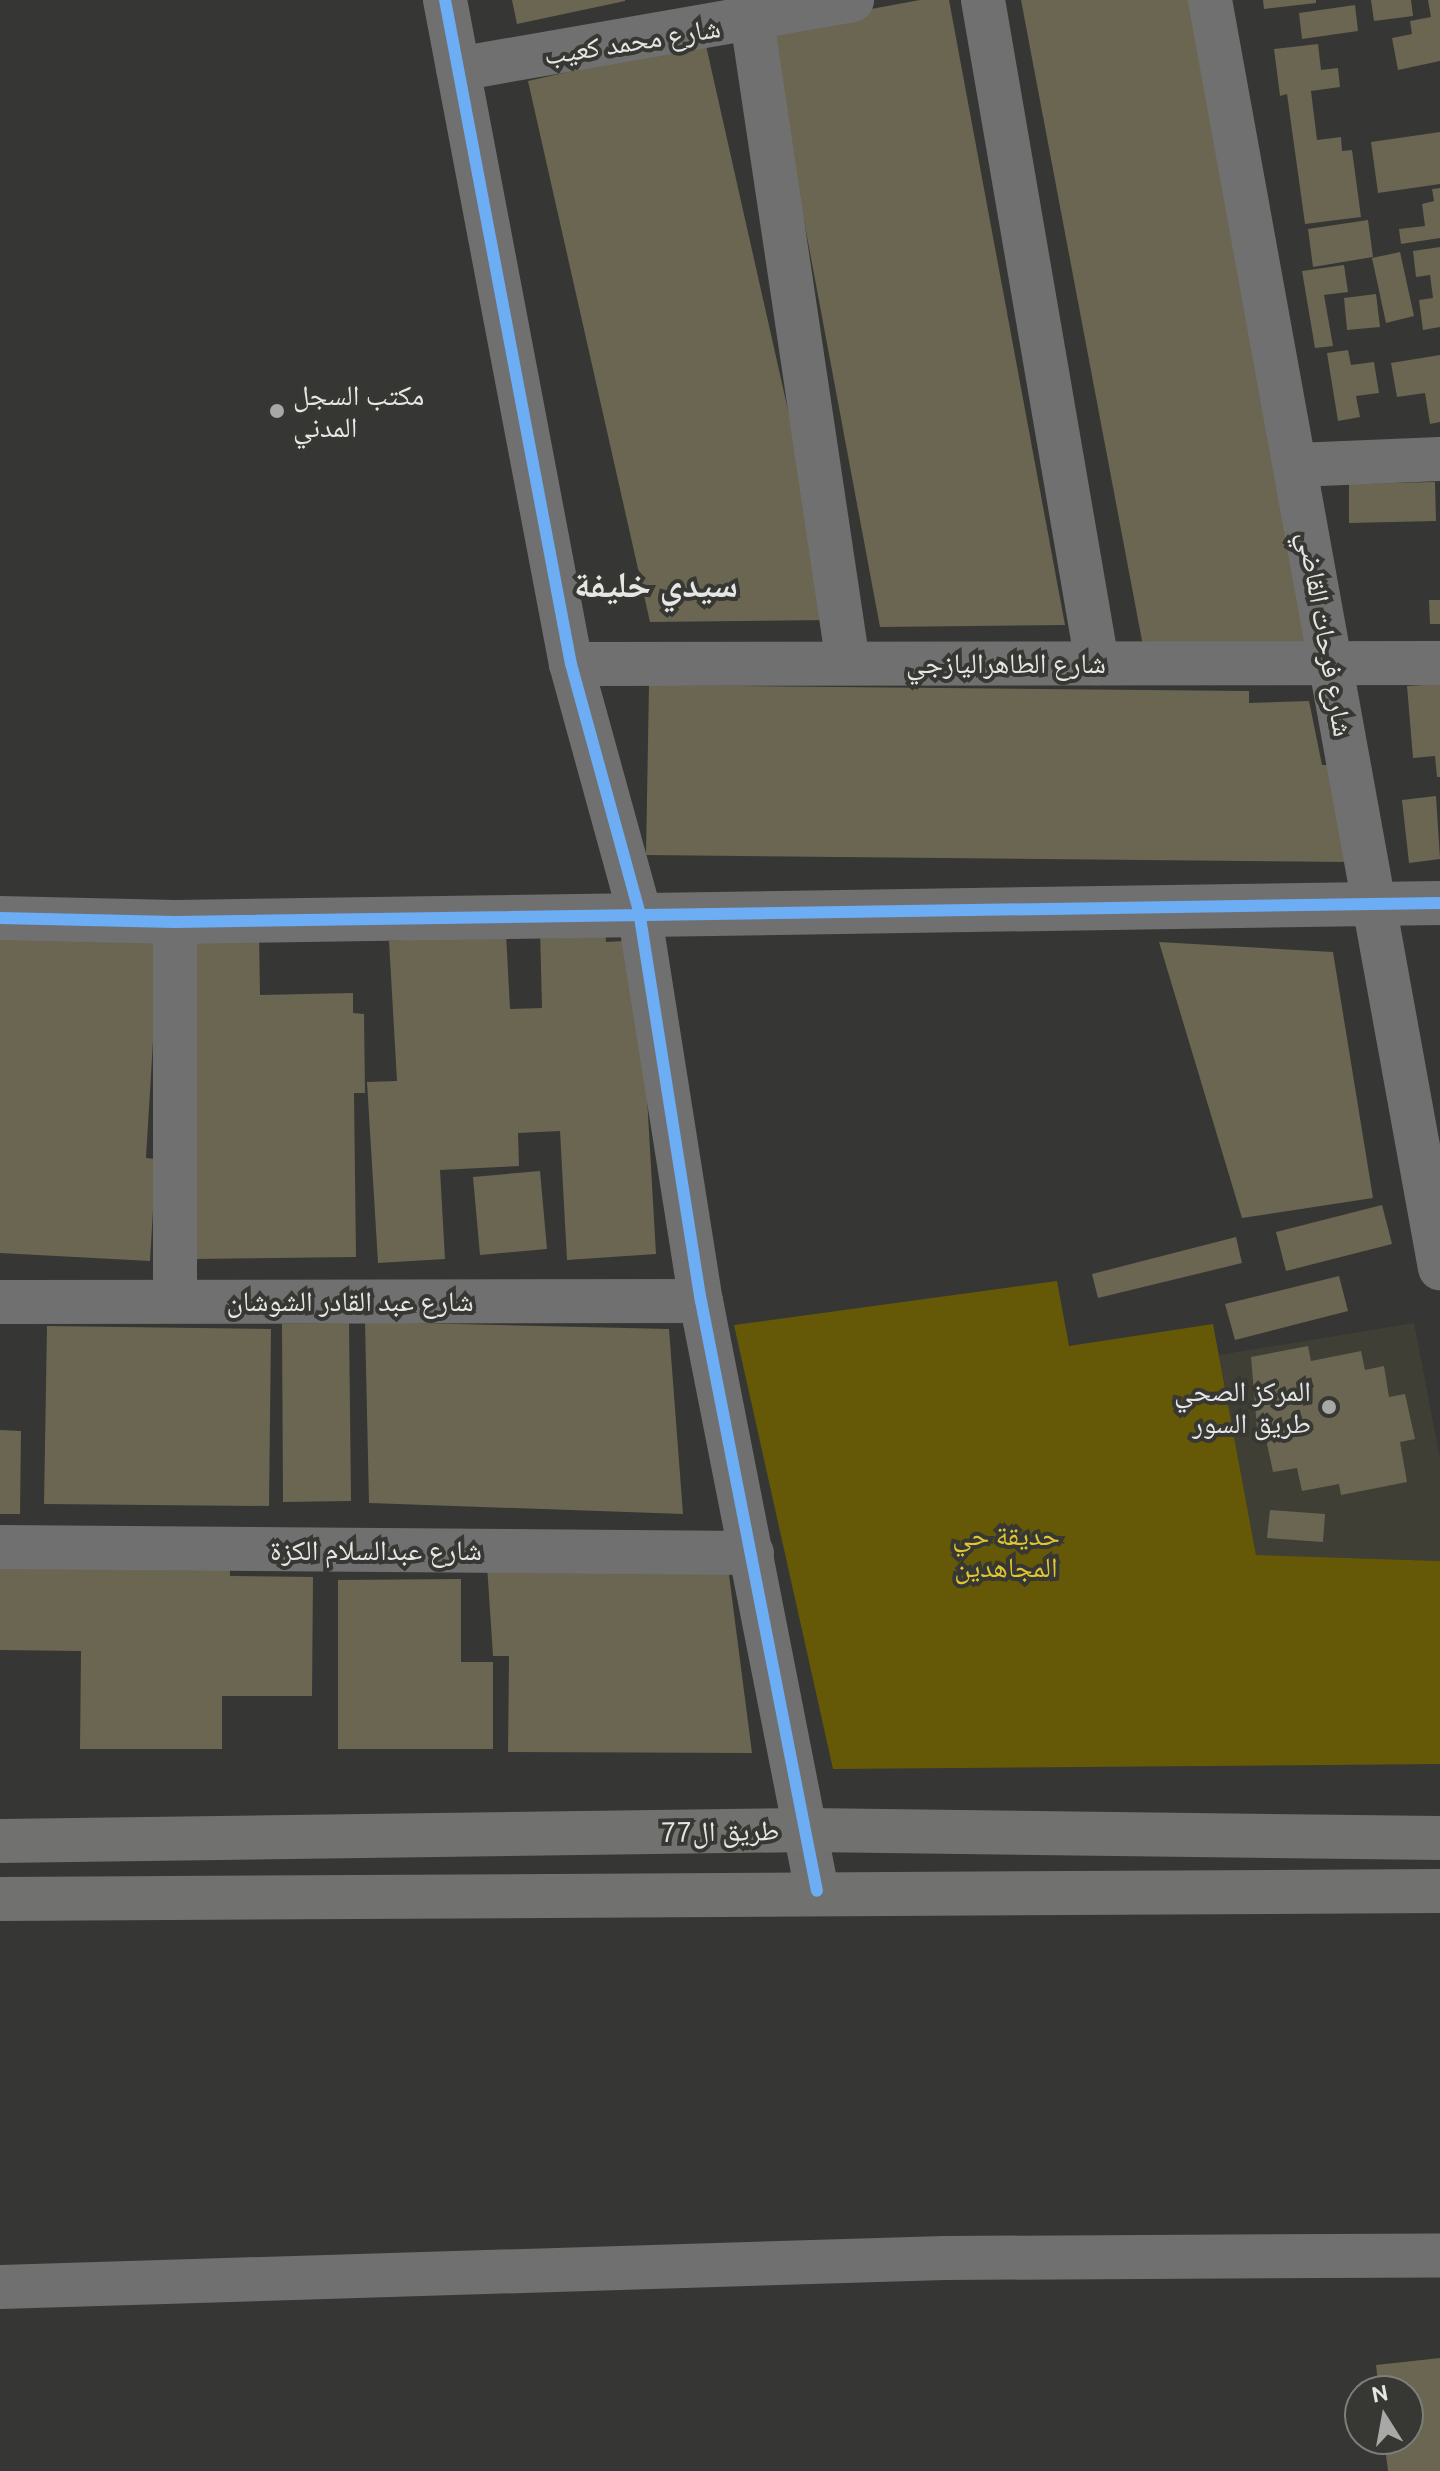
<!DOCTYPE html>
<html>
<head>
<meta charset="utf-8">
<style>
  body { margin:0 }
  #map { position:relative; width:1440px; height:2471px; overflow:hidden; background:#363634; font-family:Ubuntu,"Noto Naskh Arabic",sans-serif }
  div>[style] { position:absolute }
  .built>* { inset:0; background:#403f36 }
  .green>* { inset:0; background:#655907 }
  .building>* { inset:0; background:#6a6651 }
  .minor>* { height:44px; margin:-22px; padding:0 22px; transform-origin:22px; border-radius:22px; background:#707070 }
  .major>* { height:44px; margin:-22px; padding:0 22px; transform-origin:22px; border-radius:22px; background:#717170 }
  .cycleway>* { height:12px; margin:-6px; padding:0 6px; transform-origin:6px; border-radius:6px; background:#6dadf4 }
  .dots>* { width:22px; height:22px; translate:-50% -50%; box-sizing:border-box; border:4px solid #373733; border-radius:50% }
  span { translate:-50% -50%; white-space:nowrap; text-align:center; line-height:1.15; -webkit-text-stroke:8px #373733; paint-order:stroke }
  .street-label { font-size:28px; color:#e6e6e4 }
  .poi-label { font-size:28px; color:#e6e6e4 }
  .left { translate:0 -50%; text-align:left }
  .right { translate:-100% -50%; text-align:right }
  .park-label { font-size:28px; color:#dfc731 }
  .district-label { font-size:36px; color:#e6e6e4; font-weight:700 }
  .north { position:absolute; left:1344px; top:2375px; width:80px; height:80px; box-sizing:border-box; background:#373733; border:2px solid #7d7d7a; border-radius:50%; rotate:349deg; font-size:22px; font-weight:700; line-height:32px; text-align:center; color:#e6e6e4 }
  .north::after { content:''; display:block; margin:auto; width:28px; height:36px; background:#a8a8a6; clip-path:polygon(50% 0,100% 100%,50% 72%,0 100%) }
</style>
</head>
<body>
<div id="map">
  <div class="built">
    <i style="clip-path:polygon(1414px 1323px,1440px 1459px,1440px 1561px,1256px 1555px,1219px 1355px)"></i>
  </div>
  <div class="green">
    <i style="clip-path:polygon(1057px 1281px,1069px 1346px,1213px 1324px,1256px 1555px,1440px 1561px,1440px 1764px,833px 1769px,734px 1325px)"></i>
  </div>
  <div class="building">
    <i style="clip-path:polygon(512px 0,625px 0,625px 1px,517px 24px)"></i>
    <i style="clip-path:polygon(920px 0,949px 0,1065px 625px,880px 627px,768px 28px)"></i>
    <i style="clip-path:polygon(1021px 0,1208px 0,1321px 648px,1143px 646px)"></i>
    <i style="clip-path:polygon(1263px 0,1316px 0,1316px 3px,1264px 9px)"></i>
    <i style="clip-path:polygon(1371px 0,1411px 0,1413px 16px,1374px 21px)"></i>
    <i style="clip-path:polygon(1428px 0,1440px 0,1440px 61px,1398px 70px,1392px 38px,1412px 34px,1410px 21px,1431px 17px)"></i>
    <i style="clip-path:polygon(1355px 5px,1358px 31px,1302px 39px,1299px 13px)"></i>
    <i style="clip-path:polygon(705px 41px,810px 508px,831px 620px,650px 622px,528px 81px)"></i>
    <i style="clip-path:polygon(1318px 44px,1321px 70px,1338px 68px,1340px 87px,1311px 91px,1317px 140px,1341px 137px,1342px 151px,1352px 150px,1361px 217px,1305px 224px,1287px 94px,1280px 96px,1274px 49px)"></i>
    <i style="clip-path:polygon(1440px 132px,1440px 184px,1378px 193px,1371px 142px)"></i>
    <i style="clip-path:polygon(1440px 188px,1440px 238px,1401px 244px,1399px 229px,1425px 226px,1422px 204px,1434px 201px,1432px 189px)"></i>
    <i style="clip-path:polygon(1368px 220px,1373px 257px,1313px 267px,1308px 229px)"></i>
    <i style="clip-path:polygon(1440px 247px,1440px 327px,1423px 330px,1419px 300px,1433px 298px,1430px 275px,1416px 277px,1413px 251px)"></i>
    <i style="clip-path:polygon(1400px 252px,1414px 316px,1386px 323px,1372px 258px)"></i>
    <i style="clip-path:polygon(1344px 265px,1348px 292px,1324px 295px,1333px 346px,1315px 348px,1302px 271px)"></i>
    <i style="clip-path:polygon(1376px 294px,1380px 327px,1347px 330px,1344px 298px)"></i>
    <i style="clip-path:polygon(1348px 350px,1351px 365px,1374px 362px,1379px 393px,1356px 396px,1360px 417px,1338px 421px,1327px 353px)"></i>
    <i style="clip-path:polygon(1440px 355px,1440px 422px,1430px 424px,1425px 393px,1397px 397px,1391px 363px)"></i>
    <i style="clip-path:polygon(1435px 482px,1436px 521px,1349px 523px,1349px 484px)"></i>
    <i style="clip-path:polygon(1429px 600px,1440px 600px,1440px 624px,1430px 624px)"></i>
    <i style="clip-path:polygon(1440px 684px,1440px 777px,1437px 777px,1435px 756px,1413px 758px,1407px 686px)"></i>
    <i style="clip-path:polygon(649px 685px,1249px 691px,1249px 703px,1309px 701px,1322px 765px,1353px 765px,1352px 862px,646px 855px)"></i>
    <i style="clip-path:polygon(1436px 796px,1440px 859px,1409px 863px,1402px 800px)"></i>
    <i style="clip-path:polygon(605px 926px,606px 942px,638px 940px,656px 1254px,567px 1260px,560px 1131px,518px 1133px,519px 1166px,440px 1170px,445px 1259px,378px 1263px,367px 1082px,397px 1081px,389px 941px,506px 934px,510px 1009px,542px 1008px,540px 929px)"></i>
    <i style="clip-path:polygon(259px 932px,260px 995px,353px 993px,353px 1013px,364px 1014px,365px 1093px,354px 1093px,356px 1257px,193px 1259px,188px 933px)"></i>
    <i style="clip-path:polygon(0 933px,159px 941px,146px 1158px,156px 1159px,150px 1261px,0 1253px)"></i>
    <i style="clip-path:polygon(1159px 942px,1333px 952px,1373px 1198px,1242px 1218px)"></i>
    <i style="clip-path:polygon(540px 1171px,547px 1249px,480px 1255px,473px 1177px)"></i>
    <i style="clip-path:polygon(1382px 1205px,1392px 1244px,1286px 1271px,1276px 1232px)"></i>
    <i style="clip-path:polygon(1236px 1237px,1242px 1263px,1098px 1298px,1092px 1274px)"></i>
    <i style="clip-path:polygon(1339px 1276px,1348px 1311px,1235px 1340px,1225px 1304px)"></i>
    <i style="clip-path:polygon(365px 1322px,669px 1329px,683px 1514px,369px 1503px)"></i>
    <i style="clip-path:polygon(349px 1323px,351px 1501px,283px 1502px,282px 1324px)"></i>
    <i style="clip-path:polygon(47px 1326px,271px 1329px,269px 1506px,44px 1504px)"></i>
    <i style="clip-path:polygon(1308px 1346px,1311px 1361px,1361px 1351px,1365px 1370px,1384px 1366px,1389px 1397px,1405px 1394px,1415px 1439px,1400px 1442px,1407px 1482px,1341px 1495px,1339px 1484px,1302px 1491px,1297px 1468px,1273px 1472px,1266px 1439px,1258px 1440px,1251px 1357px)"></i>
    <i style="clip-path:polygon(0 1430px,21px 1431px,20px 1514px,0 1514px)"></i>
    <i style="clip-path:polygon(1270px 1510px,1325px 1514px,1323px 1542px,1267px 1538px)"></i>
    <i style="clip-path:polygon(0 1564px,230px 1565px,230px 1576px,313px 1577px,312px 1696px,222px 1696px,222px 1749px,80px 1749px,81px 1651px,0 1650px)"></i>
    <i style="clip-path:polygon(487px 1565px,728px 1567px,752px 1753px,508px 1752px,509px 1656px,493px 1656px)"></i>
    <i style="clip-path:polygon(461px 1579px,461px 1662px,493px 1662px,493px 1749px,338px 1749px,338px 1580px)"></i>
    <i style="clip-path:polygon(1440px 2358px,1440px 2471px,1388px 2471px,1384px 2439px,1408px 2439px,1408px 2391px,1379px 2391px,1376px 2365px)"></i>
  </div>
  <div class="minor">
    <i style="left:445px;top:0;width:676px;rotate:79.26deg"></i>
    <i style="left:571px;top:664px;width:256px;rotate:74.6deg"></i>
    <i style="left:639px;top:911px;width:395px;rotate:81deg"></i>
    <i style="left:701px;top:1301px;width:601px;rotate:78.88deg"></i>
    <i style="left:749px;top:0;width:670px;rotate:81.51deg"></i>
    <i style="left:983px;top:0;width:673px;rotate:80.24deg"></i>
    <i style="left:1210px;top:0;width:1289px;rotate:79.72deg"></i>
    <i style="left:458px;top:69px;width:400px;rotate:-9.9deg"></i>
    <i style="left:1296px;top:465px;width:144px;rotate:-2.4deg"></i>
    <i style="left:571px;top:664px;width:869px;rotate:-0.07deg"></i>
    <i style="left:0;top:918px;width:175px;rotate:1.3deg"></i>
    <i style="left:175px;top:922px;width:1265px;rotate:-0.86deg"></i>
    <i style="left:175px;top:1301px;width:379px;rotate:-90deg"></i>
    <i style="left:0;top:1302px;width:701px;rotate:-0.08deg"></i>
    <i style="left:0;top:1547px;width:752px;rotate:0.46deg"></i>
    <i style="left:0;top:2287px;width:945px;rotate:-1.76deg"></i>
    <i style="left:945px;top:2258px;width:495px;rotate:-0.3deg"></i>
  </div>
  <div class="major">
    <i style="left:0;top:1841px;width:808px;rotate:-0.78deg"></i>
    <i style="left:808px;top:1830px;width:632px;rotate:0.73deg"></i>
    <i style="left:0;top:1899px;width:1440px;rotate:-0.32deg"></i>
  </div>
  <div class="cycleway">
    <i style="left:445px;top:0;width:676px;rotate:79.26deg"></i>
    <i style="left:571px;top:664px;width:256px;rotate:74.6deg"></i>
    <i style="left:639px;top:911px;width:395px;rotate:81deg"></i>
    <i style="left:701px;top:1301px;width:601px;rotate:78.88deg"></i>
    <i style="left:0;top:918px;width:175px;rotate:1.3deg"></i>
    <i style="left:175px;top:922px;width:1265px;rotate:-0.86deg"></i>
  </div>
  <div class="dots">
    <i style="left:277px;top:411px;background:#a8a8a6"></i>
    <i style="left:1329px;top:1407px;background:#a8a8a6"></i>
  </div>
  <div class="street-label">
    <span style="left:632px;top:41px;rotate:-9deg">شارع محمد كعيب</span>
    <span style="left:1326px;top:634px;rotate:80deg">شارع فرحات القاضي</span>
    <span style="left:1006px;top:663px">شارع الطاهراليازجي</span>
    <span style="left:350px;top:1301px">شارع عبد القادر الشوشان</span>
    <span style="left:376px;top:1550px">شارع عبدالسلام الكزة</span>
    <span style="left:720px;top:1831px;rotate:-1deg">طريق ال77</span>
  </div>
  <div class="poi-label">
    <span class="left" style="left:293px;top:411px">مكتب السجل<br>المدني</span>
    <span class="right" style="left:1311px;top:1407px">المركز الصحي<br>طريق السور</span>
  </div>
  <div class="park-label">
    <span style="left:1006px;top:1551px">حديقة حي<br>المجاهدين</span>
  </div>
  <div class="district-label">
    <span style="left:656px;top:584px">سيدي خليفة</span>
  </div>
  <div class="north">N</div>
</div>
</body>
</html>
